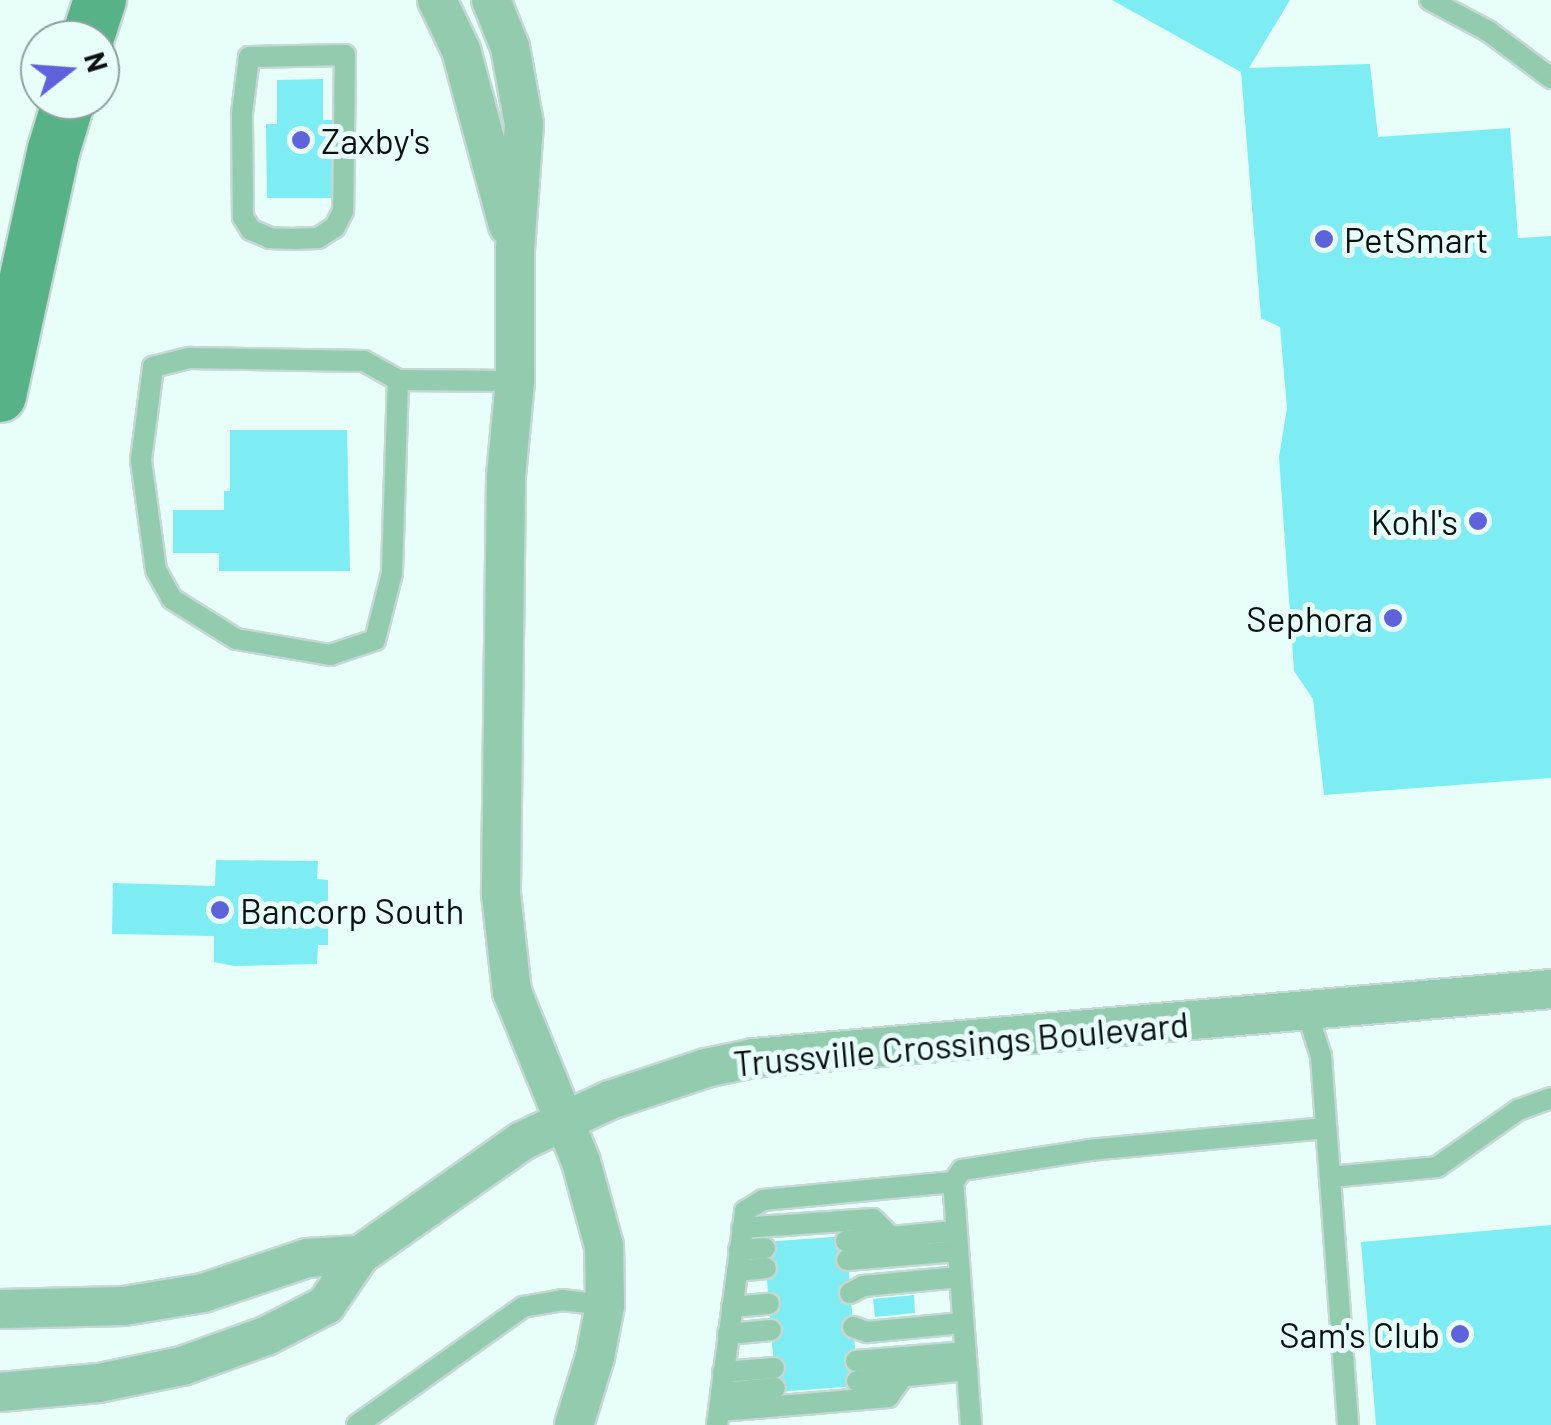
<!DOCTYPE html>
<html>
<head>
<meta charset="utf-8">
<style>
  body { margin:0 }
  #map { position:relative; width:1551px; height:1425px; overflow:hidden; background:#e7fef9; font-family:Barlow,sans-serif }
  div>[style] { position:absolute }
  .building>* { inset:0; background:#7dedf3 }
  .roads { filter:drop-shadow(2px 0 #c4d8d4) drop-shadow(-2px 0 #c4d8d4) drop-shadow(0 2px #c4d8d4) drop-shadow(0 -2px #c4d8d4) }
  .service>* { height:20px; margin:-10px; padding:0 10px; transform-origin:10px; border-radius:10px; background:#92cbad }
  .minor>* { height:38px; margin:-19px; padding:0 19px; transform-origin:19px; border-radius:19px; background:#92cbad }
  .secondary>* { height:52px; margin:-26px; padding:0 26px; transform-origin:26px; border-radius:26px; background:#57b387 }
  .dots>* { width:28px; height:28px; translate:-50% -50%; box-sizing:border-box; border:5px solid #e7fef9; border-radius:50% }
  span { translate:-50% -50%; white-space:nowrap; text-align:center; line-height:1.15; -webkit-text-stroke:10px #e7fef9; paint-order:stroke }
  .poi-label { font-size:35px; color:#0a1210 }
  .left { translate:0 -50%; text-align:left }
  .right { translate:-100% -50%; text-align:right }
  .street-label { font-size:35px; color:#0a1210 }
  .north { position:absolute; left:20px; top:20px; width:100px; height:100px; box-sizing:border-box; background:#e7fef9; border:2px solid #8fa09c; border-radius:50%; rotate:73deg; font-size:28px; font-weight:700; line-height:40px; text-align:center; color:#0a1210 }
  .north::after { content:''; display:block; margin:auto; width:35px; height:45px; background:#5f63db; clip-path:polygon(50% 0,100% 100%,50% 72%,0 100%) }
</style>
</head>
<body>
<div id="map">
  <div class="building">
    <i style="clip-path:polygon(1112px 0,1290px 0,1249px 68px,1370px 64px,1378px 137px,1510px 128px,1518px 238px,1551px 236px,1551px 778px,1324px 795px,1313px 699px,1294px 671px,1279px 457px,1287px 408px,1280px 327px,1261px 318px,1241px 72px)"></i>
    <i style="clip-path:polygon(323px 79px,323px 120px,336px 120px,331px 198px,267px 198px,266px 124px,277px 124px,277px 80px)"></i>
    <i style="clip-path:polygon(230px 430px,347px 430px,350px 571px,219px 571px,219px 553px,173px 553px,173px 510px,224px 510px,224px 491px,230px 491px)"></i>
    <i style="clip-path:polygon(216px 860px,318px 861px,317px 879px,328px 880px,328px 945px,318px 945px,317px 964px,234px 966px,214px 962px,214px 936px,112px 934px,113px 883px,215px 886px)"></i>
    <i style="clip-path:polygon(1551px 1225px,1551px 1425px,1376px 1425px,1361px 1242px)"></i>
    <i style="clip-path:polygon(846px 1236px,858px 1386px,776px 1392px,764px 1242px)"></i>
    <i style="clip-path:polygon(914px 1295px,915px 1313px,875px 1317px,873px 1299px)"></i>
  </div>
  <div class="roads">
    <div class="service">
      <i style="left:1430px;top:0;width:66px;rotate:28.1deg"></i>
      <i style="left:1488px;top:31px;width:79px;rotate:36.7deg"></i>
      <i style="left:345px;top:55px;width:156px;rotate:90.7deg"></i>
      <i style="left:343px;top:211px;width:18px;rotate:117deg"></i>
      <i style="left:335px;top:227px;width:20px;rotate:147deg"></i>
      <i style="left:318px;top:238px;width:23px;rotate:178deg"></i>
      <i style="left:295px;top:239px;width:25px;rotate:-178deg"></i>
      <i style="left:270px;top:238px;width:21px;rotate:-157deg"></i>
      <i style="left:251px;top:230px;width:15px;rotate:-122deg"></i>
      <i style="left:243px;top:217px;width:104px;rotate:-90.6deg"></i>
      <i style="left:242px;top:113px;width:56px;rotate:-82.9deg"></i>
      <i style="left:249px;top:57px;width:96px;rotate:-1.2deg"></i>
      <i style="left:398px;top:380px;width:193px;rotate:91.8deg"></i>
      <i style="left:392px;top:573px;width:69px;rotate:104.2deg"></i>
      <i style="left:375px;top:640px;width:47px;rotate:161.6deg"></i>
      <i style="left:330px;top:655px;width:95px;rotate:-170.3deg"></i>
      <i style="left:236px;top:639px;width:75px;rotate:-148deg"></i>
      <i style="left:172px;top:599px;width:33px;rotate:-119deg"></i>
      <i style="left:156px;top:570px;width:111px;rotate:-97.8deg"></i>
      <i style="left:141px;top:460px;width:94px;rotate:-82.6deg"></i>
      <i style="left:153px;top:367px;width:38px;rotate:-14deg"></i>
      <i style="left:190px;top:358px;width:174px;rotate:1deg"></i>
      <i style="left:364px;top:361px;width:39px;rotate:29deg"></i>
      <i style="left:398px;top:380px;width:117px;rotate:0.5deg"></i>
      <i style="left:1306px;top:1009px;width:49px;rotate:72.3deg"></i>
      <i style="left:1321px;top:1056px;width:370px;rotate:85.8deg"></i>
      <i style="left:1330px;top:1177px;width:107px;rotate:-5.3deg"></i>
      <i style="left:1437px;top:1167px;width:99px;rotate:-35.1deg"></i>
      <i style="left:1518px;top:1110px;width:35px;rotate:-20deg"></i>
      <i style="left:742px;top:1228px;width:131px;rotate:-3.9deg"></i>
      <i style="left:873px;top:1219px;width:25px;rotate:45deg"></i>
      <i style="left:846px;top:1241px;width:110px;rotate:-5.2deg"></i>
      <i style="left:739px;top:1250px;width:26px;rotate:-4deg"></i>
      <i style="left:847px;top:1260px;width:111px;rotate:-4.6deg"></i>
      <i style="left:737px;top:1271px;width:29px;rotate:-6deg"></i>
      <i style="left:850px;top:1293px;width:15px;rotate:-28deg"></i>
      <i style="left:863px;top:1286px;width:97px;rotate:-5.3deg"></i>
      <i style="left:732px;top:1307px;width:37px;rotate:-5deg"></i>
      <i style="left:853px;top:1327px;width:15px;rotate:20deg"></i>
      <i style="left:867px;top:1332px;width:96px;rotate:-5.4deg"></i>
      <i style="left:728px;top:1334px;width:43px;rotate:-5.3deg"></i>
      <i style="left:856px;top:1361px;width:110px;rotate:-4.7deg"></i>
      <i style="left:723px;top:1372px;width:51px;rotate:-4.5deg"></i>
      <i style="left:857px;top:1381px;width:111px;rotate:-5.7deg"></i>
      <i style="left:721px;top:1393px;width:54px;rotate:-5.3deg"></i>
      <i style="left:719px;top:1411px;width:170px;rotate:-4.7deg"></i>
      <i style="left:888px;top:1397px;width:26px;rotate:-54deg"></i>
      <i style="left:357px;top:1425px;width:204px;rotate:-35.4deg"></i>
      <i style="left:523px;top:1307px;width:40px;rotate:-10deg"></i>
      <i style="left:562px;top:1300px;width:43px;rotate:6.6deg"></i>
      <i style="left:717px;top:1425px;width:216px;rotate:-82.5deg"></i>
      <i style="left:745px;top:1211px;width:21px;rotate:-31deg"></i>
      <i style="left:763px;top:1200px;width:191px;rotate:-5.4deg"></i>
      <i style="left:971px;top:1425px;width:244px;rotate:-94.2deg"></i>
      <i style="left:953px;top:1182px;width:15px;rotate:-53deg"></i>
      <i style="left:962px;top:1170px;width:129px;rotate:-8.9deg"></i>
      <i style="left:1089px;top:1150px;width:238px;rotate:-5.3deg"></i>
    </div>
    <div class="minor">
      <i style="left:437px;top:0;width:55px;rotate:64.4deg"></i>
      <i style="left:461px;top:50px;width:182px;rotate:75deg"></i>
      <i style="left:491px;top:0;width:51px;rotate:68deg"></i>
      <i style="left:510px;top:47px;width:78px;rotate:79.7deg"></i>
      <i style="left:524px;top:124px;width:126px;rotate:94.1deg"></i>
      <i style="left:515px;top:250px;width:131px;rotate:90deg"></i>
      <i style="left:515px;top:381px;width:96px;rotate:95.4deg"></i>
      <i style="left:506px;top:477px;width:417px;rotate:90.7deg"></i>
      <i style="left:501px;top:894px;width:99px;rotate:83.6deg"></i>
      <i style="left:512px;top:992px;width:183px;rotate:67.9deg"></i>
      <i style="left:581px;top:1162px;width:87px;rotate:74.7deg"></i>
      <i style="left:604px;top:1246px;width:59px;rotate:89deg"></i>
      <i style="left:605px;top:1305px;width:53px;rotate:100.9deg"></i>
      <i style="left:595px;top:1357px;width:71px;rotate:107.2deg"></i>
      <i style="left:0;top:1309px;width:124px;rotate:-1.4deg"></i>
      <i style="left:124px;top:1306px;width:80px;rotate:-9.3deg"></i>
      <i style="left:203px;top:1293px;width:110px;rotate:-18.6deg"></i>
      <i style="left:307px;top:1258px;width:53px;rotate:-3.2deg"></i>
      <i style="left:0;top:1392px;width:99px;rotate:-5.2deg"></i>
      <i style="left:99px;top:1383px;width:85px;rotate:-11.6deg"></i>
      <i style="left:182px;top:1366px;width:89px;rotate:-19.7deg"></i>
      <i style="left:266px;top:1336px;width:68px;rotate:-27.3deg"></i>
      <i style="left:326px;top:1305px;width:60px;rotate:-55.8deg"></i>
      <i style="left:360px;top:1255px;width:198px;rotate:-35.1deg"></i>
      <i style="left:522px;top:1141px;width:97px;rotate:-25deg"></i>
      <i style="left:610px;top:1100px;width:101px;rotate:-18.4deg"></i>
      <i style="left:706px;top:1068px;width:49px;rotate:-11.8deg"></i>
      <i style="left:754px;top:1058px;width:800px;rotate:-4.95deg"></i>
    </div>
    <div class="secondary">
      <i style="left:87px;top:40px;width:42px;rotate:-72deg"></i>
      <i style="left:0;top:396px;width:253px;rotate:-77.7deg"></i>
      <i style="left:54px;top:149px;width:51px;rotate:-73deg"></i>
    </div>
  </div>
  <div class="dots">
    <i style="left:301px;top:140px;background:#5f63db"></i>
    <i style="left:1324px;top:239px;background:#5f63db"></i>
    <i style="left:1478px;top:521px;background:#5f63db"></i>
    <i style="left:1393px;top:618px;background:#5f63db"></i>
    <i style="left:220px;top:910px;background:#5f63db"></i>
    <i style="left:1460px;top:1334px;background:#5f63db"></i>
  </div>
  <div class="poi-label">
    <span class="left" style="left:321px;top:140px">Zaxby's</span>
    <span class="left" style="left:1344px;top:239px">PetSmart</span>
    <span class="right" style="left:1458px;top:521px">Kohl's</span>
    <span class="right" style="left:1373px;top:618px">Sephora</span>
    <span class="left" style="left:240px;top:910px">Bancorp South</span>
    <span class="right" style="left:1440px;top:1334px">Sam's Club</span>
  </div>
  <div class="street-label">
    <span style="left:961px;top:1043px;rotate:-5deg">Trussville Crossings Boulevard</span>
  </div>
  <div class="north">N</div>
</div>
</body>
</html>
